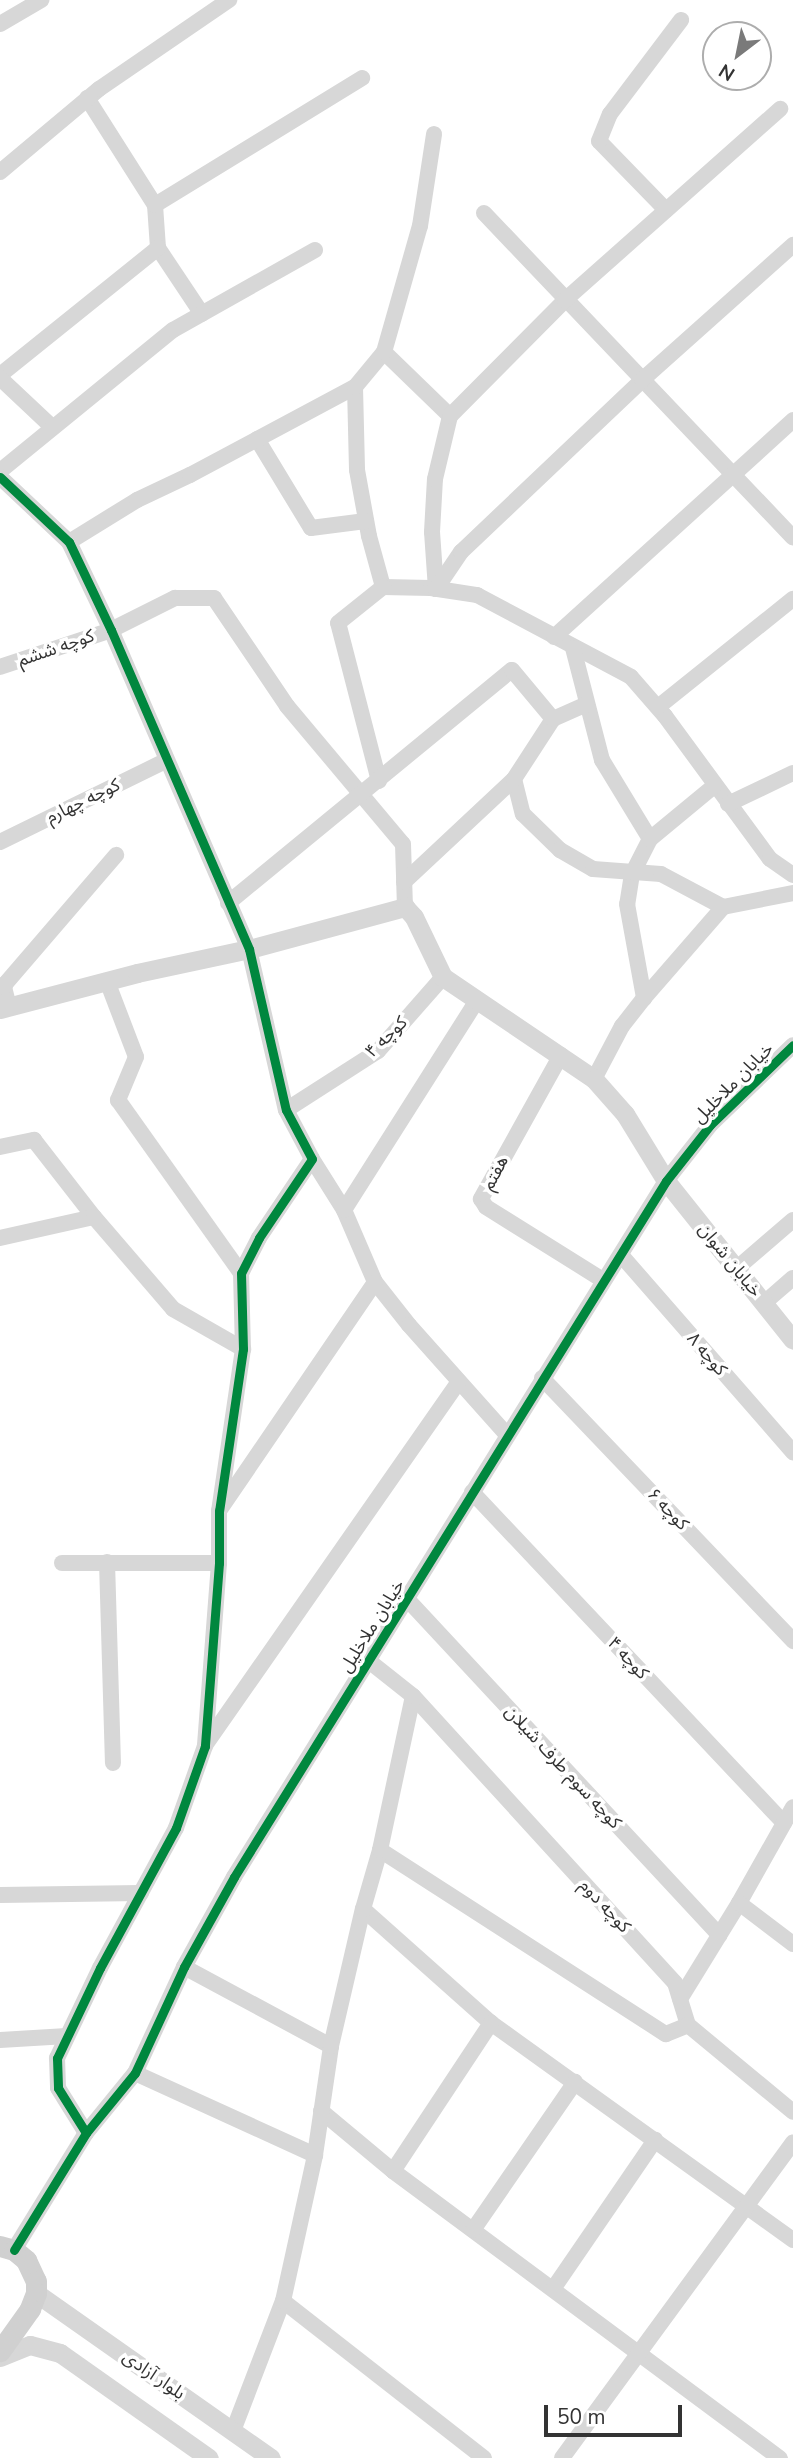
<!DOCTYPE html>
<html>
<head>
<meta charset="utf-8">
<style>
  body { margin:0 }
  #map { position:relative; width:793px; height:2458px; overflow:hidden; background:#fff; font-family:"Nunito Sans","Noto Sans Arabic",sans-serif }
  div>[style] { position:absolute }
  .minor>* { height:16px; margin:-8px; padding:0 8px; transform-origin:8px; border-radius:8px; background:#d7d7d7 }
  .tertiary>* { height:19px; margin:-9.5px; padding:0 9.5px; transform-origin:9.5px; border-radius:9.5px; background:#d7d7d7 }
  .secondary>* { height:21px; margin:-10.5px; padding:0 10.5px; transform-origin:10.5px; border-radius:10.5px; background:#d0d0d0 }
  .cycleway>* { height:9px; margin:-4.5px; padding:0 4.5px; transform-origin:4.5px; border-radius:4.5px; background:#00873e }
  span { translate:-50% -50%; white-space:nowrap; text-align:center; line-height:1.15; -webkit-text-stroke:7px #fff; paint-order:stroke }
  .street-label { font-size:18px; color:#333 }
  .north { position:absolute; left:702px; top:21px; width:70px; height:70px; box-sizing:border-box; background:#fff; border:2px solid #adadad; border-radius:50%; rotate:212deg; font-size:19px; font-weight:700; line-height:28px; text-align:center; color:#333 }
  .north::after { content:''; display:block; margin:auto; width:24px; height:32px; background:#7a7a7a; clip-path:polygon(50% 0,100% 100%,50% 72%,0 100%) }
  .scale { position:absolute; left:544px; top:2405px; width:138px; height:32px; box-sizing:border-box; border:4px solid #333; border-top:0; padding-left:9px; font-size:21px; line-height:24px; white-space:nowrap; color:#333; -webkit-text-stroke:5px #fff; paint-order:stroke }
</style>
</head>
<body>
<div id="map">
  <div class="minor">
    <i style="left:0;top:24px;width:48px;rotate:-30.3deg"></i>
    <i style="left:87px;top:98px;width:127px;rotate:57.6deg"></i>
    <i style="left:155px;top:205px;width:43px;rotate:86deg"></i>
    <i style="left:158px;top:248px;width:79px;rotate:56.3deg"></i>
    <i style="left:0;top:172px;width:129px;rotate:-40deg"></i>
    <i style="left:99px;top:89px;width:158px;rotate:-34.4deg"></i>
    <i style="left:155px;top:205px;width:243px;rotate:-31.5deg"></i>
    <i style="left:666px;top:210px;width:96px;rotate:-134.2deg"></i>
    <i style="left:599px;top:141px;width:29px;rotate:-68deg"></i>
    <i style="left:610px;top:114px;width:118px;rotate:-52.9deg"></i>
    <i style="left:484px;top:213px;width:448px;rotate:46.4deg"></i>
    <i style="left:384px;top:352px;width:92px;rotate:44.1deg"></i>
    <i style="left:0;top:375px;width:203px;rotate:-38.8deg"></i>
    <i style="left:0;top:378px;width:71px;rotate:43.3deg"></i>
    <i style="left:355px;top:387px;width:83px;rotate:88.6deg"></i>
    <i style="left:357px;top:470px;width:67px;rotate:79.7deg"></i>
    <i style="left:369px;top:536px;width:53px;rotate:74.6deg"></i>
    <i style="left:383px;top:587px;width:48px;rotate:1.2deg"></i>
    <i style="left:431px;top:588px;width:47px;rotate:8.7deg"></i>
    <i style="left:477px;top:595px;width:174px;rotate:28deg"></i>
    <i style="left:631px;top:677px;width:52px;rotate:48.9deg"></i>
    <i style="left:665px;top:716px;width:177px;rotate:53.7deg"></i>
    <i style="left:770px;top:859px;width:28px;rotate:35deg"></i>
    <i style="left:257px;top:439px;width:104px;rotate:58.8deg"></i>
    <i style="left:311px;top:528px;width:55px;rotate:-7.3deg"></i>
    <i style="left:0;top:471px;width:223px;rotate:-39.2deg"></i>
    <i style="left:173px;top:330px;width:163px;rotate:-29.4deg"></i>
    <i style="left:0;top:477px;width:95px;rotate:43.3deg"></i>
    <i style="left:69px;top:542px;width:98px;rotate:64.5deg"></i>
    <i style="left:111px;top:630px;width:348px;rotate:66.6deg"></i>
    <i style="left:249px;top:949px;width:165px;rotate:77.1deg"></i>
    <i style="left:286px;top:1110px;width:55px;rotate:62deg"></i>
    <i style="left:312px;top:1159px;width:95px;rotate:123.9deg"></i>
    <i style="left:259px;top:1238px;width:39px;rotate:117deg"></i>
    <i style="left:241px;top:1273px;width:76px;rotate:88.5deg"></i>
    <i style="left:243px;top:1349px;width:164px;rotate:98.4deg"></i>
    <i style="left:219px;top:1511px;width:52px;rotate:90deg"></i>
    <i style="left:219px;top:1563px;width:184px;rotate:94.4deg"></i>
    <i style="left:205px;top:1746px;width:87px;rotate:109.5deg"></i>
    <i style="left:176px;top:1828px;width:159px;rotate:118.5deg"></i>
    <i style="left:100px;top:1968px;width:100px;rotate:115.5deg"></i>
    <i style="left:57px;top:2058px;width:30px;rotate:88deg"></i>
    <i style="left:58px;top:2088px;width:53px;rotate:58.1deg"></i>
    <i style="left:69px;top:542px;width:80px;rotate:-31.7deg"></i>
    <i style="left:137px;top:500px;width:59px;rotate:-25.3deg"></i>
    <i style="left:190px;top:475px;width:187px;rotate:-28.1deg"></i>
    <i style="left:355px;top:387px;width:45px;rotate:-50.4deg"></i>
    <i style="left:384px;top:352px;width:131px;rotate:-74.1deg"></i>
    <i style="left:420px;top:226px;width:93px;rotate:-81.3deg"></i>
    <i style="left:436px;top:589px;width:57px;rotate:-94deg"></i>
    <i style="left:432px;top:532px;width:53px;rotate:-86.8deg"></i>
    <i style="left:435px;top:479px;width:65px;rotate:-76.6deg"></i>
    <i style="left:450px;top:416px;width:163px;rotate:-45.2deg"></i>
    <i style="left:565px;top:300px;width:288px;rotate:-41.6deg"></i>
    <i style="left:436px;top:589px;width:45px;rotate:-56deg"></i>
    <i style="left:461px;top:552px;width:250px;rotate:-43.5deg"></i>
    <i style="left:642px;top:380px;width:203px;rotate:-41.8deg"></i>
    <i style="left:554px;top:637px;width:323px;rotate:-42.2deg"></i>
    <i style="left:573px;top:648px;width:116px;rotate:75.5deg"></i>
    <i style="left:602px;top:760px;width:92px;rotate:58.7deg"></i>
    <i style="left:650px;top:839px;width:39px;rotate:117deg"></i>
    <i style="left:632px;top:874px;width:30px;rotate:99deg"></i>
    <i style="left:627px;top:904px;width:96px;rotate:79.7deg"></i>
    <i style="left:644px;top:998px;width:36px;rotate:128deg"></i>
    <i style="left:622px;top:1026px;width:60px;rotate:117.8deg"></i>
    <i style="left:0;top:667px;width:117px;rotate:-18.4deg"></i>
    <i style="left:111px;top:630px;width:72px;rotate:-26.6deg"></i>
    <i style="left:175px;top:598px;width:39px"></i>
    <i style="left:214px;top:598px;width:130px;rotate:55.9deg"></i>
    <i style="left:287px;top:706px;width:180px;rotate:50deg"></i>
    <i style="left:403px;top:844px;width:63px;rotate:88.2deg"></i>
    <i style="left:658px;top:707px;width:173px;rotate:-38.7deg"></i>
    <i style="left:514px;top:779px;width:36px;rotate:76deg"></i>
    <i style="left:523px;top:814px;width:52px;rotate:44.2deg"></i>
    <i style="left:560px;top:850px;width:38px;rotate:30deg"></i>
    <i style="left:593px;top:869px;width:68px;rotate:4.2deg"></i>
    <i style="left:661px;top:874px;width:70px;rotate:28deg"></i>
    <i style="left:379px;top:781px;width:163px;rotate:-104.5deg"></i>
    <i style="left:338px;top:623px;width:58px;rotate:-38.7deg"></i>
    <i style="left:728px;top:804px;width:72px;rotate:-25.5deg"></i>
    <i style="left:650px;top:839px;width:83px;rotate:-39.6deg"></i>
    <i style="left:0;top:842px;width:184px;rotate:-26.1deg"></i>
    <i style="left:404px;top:882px;width:151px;rotate:-43.1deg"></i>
    <i style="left:514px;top:779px;width:72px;rotate:-57deg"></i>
    <i style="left:553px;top:719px;width:37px;rotate:-24deg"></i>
    <i style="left:228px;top:903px;width:367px;rotate:-39.4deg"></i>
    <i style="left:512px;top:670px;width:64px;rotate:50.1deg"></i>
    <i style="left:107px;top:981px;width:81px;rotate:69.1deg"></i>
    <i style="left:136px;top:1057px;width:47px;rotate:112.7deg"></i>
    <i style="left:118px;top:1100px;width:212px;rotate:54.6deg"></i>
    <i style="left:644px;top:998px;width:121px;rotate:-49deg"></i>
    <i style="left:723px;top:907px;width:71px;rotate:-11.3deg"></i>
    <i style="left:9px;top:1007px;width:21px;rotate:-104deg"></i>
    <i style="left:4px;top:987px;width:4px;rotate:-63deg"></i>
    <i style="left:6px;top:983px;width:169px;rotate:-49.3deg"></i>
    <i style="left:561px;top:1055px;width:165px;rotate:119.1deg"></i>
    <i style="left:481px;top:1199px;width:9px;rotate:58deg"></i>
    <i style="left:486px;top:1207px;width:138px;rotate:32deg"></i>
    <i style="left:286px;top:1110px;width:109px;rotate:-32.7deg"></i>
    <i style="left:378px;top:1051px;width:98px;rotate:-48.7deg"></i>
    <i style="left:0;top:1147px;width:35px;rotate:-12deg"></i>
    <i style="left:34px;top:1140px;width:98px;rotate:52.1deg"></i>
    <i style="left:312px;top:1159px;width:60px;rotate:57.9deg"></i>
    <i style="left:344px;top:1210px;width:78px;rotate:66.7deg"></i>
    <i style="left:375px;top:1282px;width:55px;rotate:51.7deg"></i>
    <i style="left:409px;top:1325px;width:147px;rotate:48.3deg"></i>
    <i style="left:344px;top:1210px;width:246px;rotate:-57.6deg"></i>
    <i style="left:0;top:1238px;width:96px;rotate:-12.6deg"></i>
    <i style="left:94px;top:1217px;width:121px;rotate:49.3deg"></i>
    <i style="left:173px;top:1309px;width:81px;rotate:29.7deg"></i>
    <i style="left:621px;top:1255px;width:262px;rotate:48.9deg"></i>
    <i style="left:736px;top:1269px;width:75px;rotate:-40.7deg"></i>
    <i style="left:764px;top:1303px;width:38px;rotate:-41deg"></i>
    <i style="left:542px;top:1378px;width:364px;rotate:46.3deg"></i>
    <i style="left:472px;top:1492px;width:455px;rotate:46.7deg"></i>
    <i style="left:221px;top:1508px;width:273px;rotate:-55.7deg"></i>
    <i style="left:107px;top:1562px;width:201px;rotate:88.3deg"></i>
    <i style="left:62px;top:1563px;width:157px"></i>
    <i style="left:407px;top:1599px;width:459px;rotate:47.1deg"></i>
    <i style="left:413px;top:1696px;width:389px;rotate:47.6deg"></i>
    <i style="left:675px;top:1983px;width:44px;rotate:72.8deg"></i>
    <i style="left:688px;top:2025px;width:136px;rotate:39.6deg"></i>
    <i style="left:206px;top:1744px;width:442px;rotate:-55.1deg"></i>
    <i style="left:380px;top:1850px;width:340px;rotate:32.8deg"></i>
    <i style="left:666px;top:2034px;width:24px;rotate:-22deg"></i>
    <i style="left:0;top:1895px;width:141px;rotate:-0.8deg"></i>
    <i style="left:739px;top:1903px;width:110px;rotate:-60.6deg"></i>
    <i style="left:363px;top:1909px;width:171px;rotate:41.7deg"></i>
    <i style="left:491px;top:2023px;width:372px;rotate:35.7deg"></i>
    <i style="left:184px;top:1967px;width:167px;rotate:28.3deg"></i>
    <i style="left:680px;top:1999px;width:113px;rotate:-58.4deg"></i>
    <i style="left:739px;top:1903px;width:68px;rotate:37.2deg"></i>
    <i style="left:0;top:2040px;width:67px;rotate:-3.4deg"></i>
    <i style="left:135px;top:2073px;width:198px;rotate:24.5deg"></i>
    <i style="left:321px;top:2111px;width:94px;rotate:39.8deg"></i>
    <i style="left:393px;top:2171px;width:482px;rotate:36.6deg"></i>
    <i style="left:393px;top:2171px;width:178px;rotate:-56.5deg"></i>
    <i style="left:473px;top:2230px;width:180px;rotate:-55.4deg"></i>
    <i style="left:14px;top:2250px;width:137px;rotate:-58.4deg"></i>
    <i style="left:86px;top:2133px;width:77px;rotate:-50.8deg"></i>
    <i style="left:135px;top:2073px;width:117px;rotate:-65.2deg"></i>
    <i style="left:184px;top:1967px;width:103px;rotate:-60.9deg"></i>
    <i style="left:234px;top:1877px;width:819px;rotate:-58.17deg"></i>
    <i style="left:666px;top:1181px;width:71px;rotate:-51.8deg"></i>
    <i style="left:710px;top:1125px;width:115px;rotate:-43.9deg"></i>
    <i style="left:553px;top:2289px;width:181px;rotate:-55.6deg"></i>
    <i style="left:283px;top:2301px;width:255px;rotate:38deg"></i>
    <i style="left:233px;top:2431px;width:139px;rotate:-69deg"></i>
    <i style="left:283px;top:2301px;width:149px;rotate:-77.6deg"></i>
    <i style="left:315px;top:2155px;width:110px;rotate:-81.6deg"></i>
    <i style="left:331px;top:2046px;width:141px;rotate:-76.9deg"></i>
    <i style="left:363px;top:1909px;width:61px;rotate:-73.9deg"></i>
    <i style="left:380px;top:1850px;width:157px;rotate:-77.9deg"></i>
    <i style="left:413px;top:1696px;width:56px;rotate:-141.5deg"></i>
    <i style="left:562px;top:2458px;width:391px;rotate:-53.8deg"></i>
  </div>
  <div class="tertiary">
    <i style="left:0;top:1009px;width:142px;rotate:-14.7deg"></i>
    <i style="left:137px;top:973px;width:115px;rotate:-12.1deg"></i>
    <i style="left:249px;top:949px;width:162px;rotate:-15.1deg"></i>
    <i style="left:405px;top:907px;width:13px;rotate:48deg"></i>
    <i style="left:414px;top:917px;width:67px;rotate:64.2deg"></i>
    <i style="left:443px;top:977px;width:182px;rotate:34deg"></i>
    <i style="left:594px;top:1079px;width:47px;rotate:48.5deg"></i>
    <i style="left:625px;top:1114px;width:79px;rotate:58.5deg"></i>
    <i style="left:666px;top:1181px;width:203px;rotate:51.4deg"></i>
    <i style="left:36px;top:2293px;width:287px;rotate:35.1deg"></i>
    <i style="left:0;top:2357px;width:32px;rotate:-22deg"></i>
    <i style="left:30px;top:2345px;width:31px;rotate:15deg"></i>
    <i style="left:60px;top:2353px;width:182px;rotate:35.2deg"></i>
  </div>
  <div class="secondary">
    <i style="left:0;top:2246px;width:15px;rotate:16deg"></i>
    <i style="left:14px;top:2250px;width:16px;rotate:40deg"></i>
    <i style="left:26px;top:2260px;width:23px;rotate:65deg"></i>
    <i style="left:36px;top:2281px;width:12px;rotate:90deg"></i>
    <i style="left:36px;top:2293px;width:17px;rotate:111deg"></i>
    <i style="left:30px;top:2309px;width:52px;rotate:125.5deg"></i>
  </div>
  <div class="cycleway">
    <i style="left:0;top:477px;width:95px;rotate:43.3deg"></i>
    <i style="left:69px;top:542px;width:98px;rotate:64.5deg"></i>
    <i style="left:111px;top:630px;width:348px;rotate:66.6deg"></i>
    <i style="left:249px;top:949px;width:165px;rotate:77.1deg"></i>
    <i style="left:286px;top:1110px;width:55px;rotate:62deg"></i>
    <i style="left:312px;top:1159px;width:95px;rotate:123.9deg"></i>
    <i style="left:259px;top:1238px;width:39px;rotate:117deg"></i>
    <i style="left:241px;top:1273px;width:76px;rotate:88.5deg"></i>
    <i style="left:243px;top:1349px;width:164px;rotate:98.4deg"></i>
    <i style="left:219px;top:1511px;width:52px;rotate:90deg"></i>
    <i style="left:219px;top:1563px;width:184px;rotate:94.4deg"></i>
    <i style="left:205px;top:1746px;width:87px;rotate:109.5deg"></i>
    <i style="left:176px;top:1828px;width:159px;rotate:118.5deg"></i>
    <i style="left:100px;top:1968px;width:100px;rotate:115.5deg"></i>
    <i style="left:57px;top:2058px;width:30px;rotate:88deg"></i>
    <i style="left:58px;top:2088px;width:53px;rotate:58.1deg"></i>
    <i style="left:14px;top:2250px;width:137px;rotate:-58.4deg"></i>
    <i style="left:86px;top:2133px;width:77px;rotate:-50.8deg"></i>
    <i style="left:135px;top:2073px;width:117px;rotate:-65.2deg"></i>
    <i style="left:184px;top:1967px;width:103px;rotate:-60.9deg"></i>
    <i style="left:234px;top:1877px;width:819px;rotate:-58.17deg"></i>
    <i style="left:666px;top:1181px;width:71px;rotate:-51.8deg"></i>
    <i style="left:710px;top:1125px;width:115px;rotate:-43.9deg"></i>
  </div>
  <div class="street-label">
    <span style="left:56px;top:648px;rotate:-19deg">کوچه ششم</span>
    <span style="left:83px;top:801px;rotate:-26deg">کوچه چهارم</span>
    <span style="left:386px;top:1037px;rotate:-44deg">کوچه ۴</span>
    <span style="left:733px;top:1083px;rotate:-45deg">خیابان ملاخلیل</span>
    <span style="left:495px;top:1173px;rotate:-62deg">هفتم</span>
    <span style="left:730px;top:1260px;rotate:51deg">خیابان شوان</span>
    <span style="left:707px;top:1354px;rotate:49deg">کوچه ۸</span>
    <span style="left:668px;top:1509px;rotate:46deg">کوچه ۶</span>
    <span style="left:372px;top:1626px;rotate:-58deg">خیابان ملاخلیل</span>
    <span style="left:628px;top:1658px;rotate:47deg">کوچه ۴</span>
    <span style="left:563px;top:1767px;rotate:47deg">کوچه سوم طرف شیلان</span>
    <span style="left:605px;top:1906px;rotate:47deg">کوچه دوم</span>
    <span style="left:154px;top:2375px;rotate:35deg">بلوار آزادی</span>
  </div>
  <div class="north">N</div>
  <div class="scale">50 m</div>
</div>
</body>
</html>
